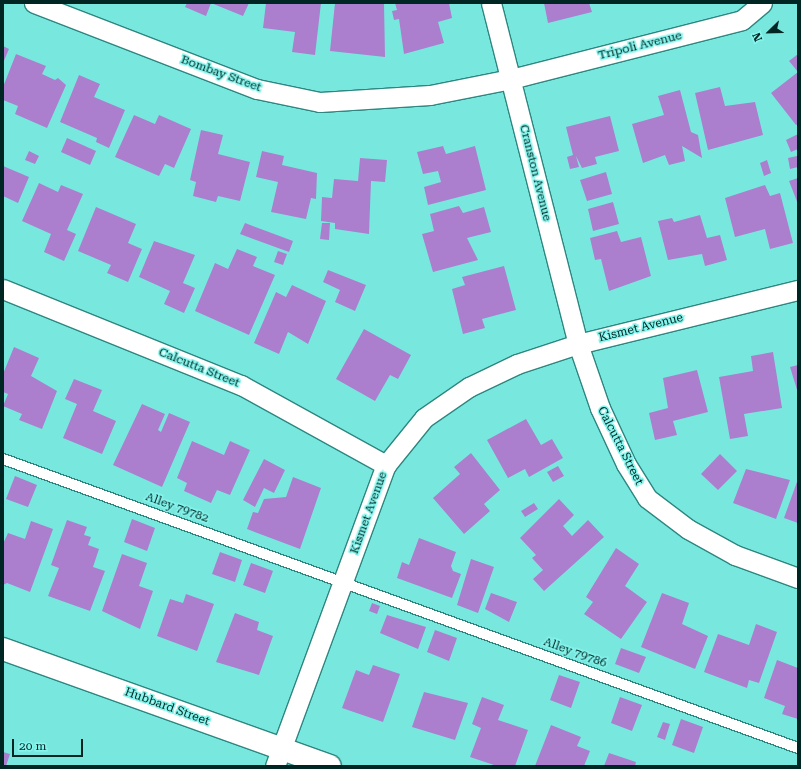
<!DOCTYPE html>
<html>
<head>
<meta charset="utf-8">
<style>
  body { margin:0 }
  #map { position:relative; width:801px; height:769px; overflow:hidden; background:#78e8df; font-family:"Roboto Serif",serif }
  div>[style] { position:absolute }
  .building>* { inset:0; background:#ab7fce }
  .roads { filter:drop-shadow(1px 0 #2e8680) drop-shadow(-1px 0 #2e8680) drop-shadow(0 1px #2e8680) drop-shadow(0 -1px #2e8680) }
  .lane>* { height:10px; margin:-5px; padding:0 5px; transform-origin:5px; border-radius:5px; background:#fff }
  .street>* { height:19px; margin:-9.5px; padding:0 9.5px; transform-origin:9.5px; border-radius:9.5px; background:#fff }
  .secondary>* { height:22px; margin:-11px; padding:0 11px; transform-origin:11px; border-radius:11px; background:#fff }
  span { translate:-50% -50%; white-space:nowrap; text-align:center; line-height:1.15; -webkit-text-stroke:3px #86f5ed; paint-order:stroke }
  .street-label { font-size:12px; color:#002623 }
  .frame { position:absolute; inset:0; border:4px solid #002623; pointer-events:none }
  .north { position:absolute; left:749px; top:12px; width:40px; height:40px; -webkit-text-stroke:3px #86f5ed; paint-order:stroke; rotate:247deg; font-size:11px; font-weight:700; line-height:16px; text-align:center; color:#002623 }
  .north::after { content:''; display:block; margin:auto; width:14px; height:18px; background:#002623; clip-path:polygon(50% 0,100% 100%,50% 72%,0 100%) }
  .scale { position:absolute; left:12px; top:739px; width:71px; height:18px; box-sizing:border-box; border:2px solid #002623; border-top:0; padding-left:5px; font-size:12px; line-height:14px; white-space:nowrap; color:#002623; -webkit-text-stroke:3px #86f5ed; paint-order:stroke }
</style>
</head>
<body>
<div id="map">
  <div class="building">
    <i style="clip-path:polygon(187px 3px,249px 3px,243px 16px,211px 3px,206px 16px,185px 7px)"></i>
    <i style="clip-path:polygon(266px 3px,321px 3px,315px 55px,292px 52px,295px 32px,263px 28px)"></i>
    <i style="clip-path:polygon(335px 3px,384px 3px,385px 57px,330px 51px)"></i>
    <i style="clip-path:polygon(395px 3px,449px 3px,452px 18px,438px 22px,444px 43px,404px 54px,399px 19px,394px 20px,392px 11px,397px 10px)"></i>
    <i style="clip-path:polygon(544px 3px,589px 3px,592px 12px,548px 23px)"></i>
    <i style="clip-path:polygon(3px 46px,9px 49px,3px 63px)"></i>
    <i style="clip-path:polygon(16px 54px,46px 66px,42px 74px,55px 80px,58px 78px,66px 85px,47px 128px,15px 114px,18px 106px,3px 100px,3px 87px)"></i>
    <i style="clip-path:polygon(798px 54px,798px 124px,796px 125px,771px 93px,798px 72px,789px 61px)"></i>
    <i style="clip-path:polygon(79px 75px,100px 84px,94px 97px,125px 110px,109px 148px,96px 142px,97px 138px,60px 122px)"></i>
    <i style="clip-path:polygon(720px 87px,725px 106px,755px 102px,763px 135px,708px 150px,695px 93px)"></i>
    <i style="clip-path:polygon(680px 90px,691px 132px,698px 135px,702px 158px,682px 146px,685px 161px,669px 165px,665px 155px,643px 163px,632px 124px,664px 115px,658px 96px)"></i>
    <i style="clip-path:polygon(134px 115px,155px 124px,159px 115px,191px 129px,174px 168px,165px 164px,159px 176px,115px 157px)"></i>
    <i style="clip-path:polygon(610px 116px,619px 151px,595px 157px,597px 164px,582px 168px,576px 156px,579px 167px,570px 169px,567px 157px,573px 155px,566px 127px)"></i>
    <i style="clip-path:polygon(201px 130px,223px 135px,218px 154px,250px 162px,240px 201px,218px 196px,216px 202px,193px 196px,196px 182px,190px 180px)"></i>
    <i style="clip-path:polygon(798px 134px,798px 149px,791px 152px,786px 140px)"></i>
    <i style="clip-path:polygon(67px 138px,96px 151px,90px 165px,61px 152px)"></i>
    <i style="clip-path:polygon(443px 146px,446px 154px,475px 146px,486px 190px,428px 205px,424px 187px,441px 182px,438px 171px,423px 174px,417px 152px)"></i>
    <i style="clip-path:polygon(29px 151px,39px 156px,35px 164px,25px 160px)"></i>
    <i style="clip-path:polygon(262px 151px,284px 156px,282px 165px,317px 173px,316px 199px,311px 198px,306px 219px,271px 212px,278px 182px,256px 177px)"></i>
    <i style="clip-path:polygon(797px 156px,798px 167px,790px 169px,788px 158px)"></i>
    <i style="clip-path:polygon(360px 158px,387px 160px,385px 182px,371px 181px,369px 234px,335px 229px,335px 223px,321px 221px,322px 197px,332px 198px,334px 179px,358px 181px)"></i>
    <i style="clip-path:polygon(767px 160px,771px 173px,764px 176px,760px 163px)"></i>
    <i style="clip-path:polygon(3px 166px,29px 177px,18px 203px,3px 196px)"></i>
    <i style="clip-path:polygon(606px 172px,612px 194px,587px 201px,580px 180px)"></i>
    <i style="clip-path:polygon(798px 178px,798px 204px,789px 181px)"></i>
    <i style="clip-path:polygon(39px 183px,58px 192px,61px 185px,83px 194px,67px 230px,76px 234px,64px 261px,44px 252px,51px 234px,22px 221px)"></i>
    <i style="clip-path:polygon(765px 185px,770px 196px,780px 193px,793px 243px,770px 249px,765px 229px,735px 237px,725px 198px)"></i>
    <i style="clip-path:polygon(613px 202px,619px 224px,593px 231px,588px 209px)"></i>
    <i style="clip-path:polygon(459px 206px,463px 213px,484px 207px,491px 232px,467px 238px,478px 260px,433px 272px,422px 234px,434px 231px,430px 214px)"></i>
    <i style="clip-path:polygon(96px 207px,136px 224px,128px 243px,142px 249px,128px 282px,107px 273px,111px 265px,78px 251px)"></i>
    <i style="clip-path:polygon(700px 215px,707px 238px,720px 235px,727px 260px,705px 266px,702px 254px,668px 260px,658px 221px,672px 218px,674px 222px)"></i>
    <i style="clip-path:polygon(245px 223px,293px 241px,289px 252px,240px 234px)"></i>
    <i style="clip-path:polygon(322px 223px,330px 223px,329px 240px,320px 239px)"></i>
    <i style="clip-path:polygon(617px 231px,621px 242px,641px 237px,651px 276px,609px 291px,601px 259px,595px 260px,590px 238px)"></i>
    <i style="clip-path:polygon(154px 241px,195px 255px,183px 283px,195px 288px,184px 313px,164px 304px,170px 291px,139px 277px)"></i>
    <i style="clip-path:polygon(237px 249px,257px 257px,253px 266px,275px 275px,249px 335px,195px 311px,215px 263px,228px 269px)"></i>
    <i style="clip-path:polygon(278px 251px,287px 254px,283px 265px,274px 262px)"></i>
    <i style="clip-path:polygon(504px 266px,516px 310px,482px 319px,485px 328px,463px 334px,452px 289px,465px 285px,462px 277px)"></i>
    <i style="clip-path:polygon(328px 270px,366px 285px,355px 311px,335px 302px,340px 290px,323px 282px)"></i>
    <i style="clip-path:polygon(292px 285px,326px 301px,308px 344px,288px 332px,279px 354px,254px 343px,276px 292px,286px 297px)"></i>
    <i style="clip-path:polygon(364px 329px,411px 355px,398px 379px,390px 375px,375px 401px,336px 379px)"></i>
    <i style="clip-path:polygon(14px 347px,39px 358px,31px 376px,57px 391px,42px 429px,19px 420px,22px 414px,3px 406px,8px 394px,3px 392px,3px 374px)"></i>
    <i style="clip-path:polygon(773px 352px,782px 408px,744px 414px,748px 436px,730px 439px,719px 377px,753px 371px,751px 356px)"></i>
    <i style="clip-path:polygon(798px 365px,798px 393px,790px 367px)"></i>
    <i style="clip-path:polygon(697px 370px,708px 412px,673px 421px,677px 435px,655px 440px,649px 413px,668px 408px,663px 378px)"></i>
    <i style="clip-path:polygon(74px 379px,102px 390px,93px 411px,116px 421px,102px 454px,63px 438px,77px 404px,65px 399px)"></i>
    <i style="clip-path:polygon(142px 404px,165px 414px,158px 430px,161px 432px,169px 413px,190px 422px,162px 487px,113px 465px)"></i>
    <i style="clip-path:polygon(526px 419px,541px 445px,552px 439px,563px 458px,529px 477px,525px 469px,508px 478px,487px 440px)"></i>
    <i style="clip-path:polygon(192px 441px,224px 455px,230px 441px,250px 450px,230px 495px,217px 490px,211px 503px,184px 491px,187px 483px,177px 478px)"></i>
    <i style="clip-path:polygon(471px 453px,500px 490px,484px 504px,490px 511px,464px 534px,433px 498px,460px 474px,454px 467px)"></i>
    <i style="clip-path:polygon(720px 454px,737px 471px,718px 490px,701px 474px)"></i>
    <i style="clip-path:polygon(264px 459px,285px 470px,274px 493px,264px 488px,255px 507px,243px 500px)"></i>
    <i style="clip-path:polygon(558px 466px,564px 476px,553px 482px,547px 472px)"></i>
    <i style="clip-path:polygon(746px 469px,790px 480px,776px 519px,733px 503px)"></i>
    <i style="clip-path:polygon(15px 476px,37px 485px,28px 507px,6px 499px)"></i>
    <i style="clip-path:polygon(293px 477px,321px 488px,300px 549px,247px 529px,253px 512px,258px 513px,264px 499px,286px 497px)"></i>
    <i style="clip-path:polygon(798px 479px,798px 523px,784px 518px)"></i>
    <i style="clip-path:polygon(559px 499px,574px 515px,563px 526px,572px 536px,588px 520px,604px 537px,544px 591px,533px 579px,543px 570px,532px 558px,536px 555px,520px 538px)"></i>
    <i style="clip-path:polygon(534px 503px,538px 509px,525px 517px,521px 511px)"></i>
    <i style="clip-path:polygon(132px 519px,155px 528px,147px 551px,124px 542px)"></i>
    <i style="clip-path:polygon(67px 520px,87px 527px,84px 535px,91px 537px,88px 545px,99px 549px,93px 567px,105px 571px,90px 611px,48px 596px,59px 568px,51px 565px)"></i>
    <i style="clip-path:polygon(31px 521px,53px 529px,30px 592px,7px 583px,3px 585px,3px 544px,8px 533px,25px 539px)"></i>
    <i style="clip-path:polygon(419px 538px,456px 552px,451px 566px,453px 571px,461px 574px,452px 598px,397px 578px,402px 562px,409px 565px)"></i>
    <i style="clip-path:polygon(616px 548px,639px 564px,625px 586px,647px 602px,621px 639px,584px 614px,593px 602px,586px 597px)"></i>
    <i style="clip-path:polygon(220px 552px,242px 560px,235px 582px,212px 574px)"></i>
    <i style="clip-path:polygon(122px 554px,147px 563px,139px 586px,153px 591px,140px 629px,102px 611px)"></i>
    <i style="clip-path:polygon(471px 559px,494px 567px,478px 613px,457px 605px)"></i>
    <i style="clip-path:polygon(251px 563px,273px 571px,265px 593px,243px 585px)"></i>
    <i style="clip-path:polygon(491px 593px,517px 602px,509px 622px,485px 609px)"></i>
    <i style="clip-path:polygon(662px 593px,689px 603px,682px 624px,708px 636px,695px 669px,641px 647px)"></i>
    <i style="clip-path:polygon(186px 594px,214px 604px,197px 651px,157px 636px,170px 599px,183px 603px)"></i>
    <i style="clip-path:polygon(372px 603px,380px 606px,377px 614px,369px 611px)"></i>
    <i style="clip-path:polygon(235px 613px,259px 622px,257px 630px,273px 636px,259px 675px,216px 662px)"></i>
    <i style="clip-path:polygon(387px 615px,426px 627px,418px 649px,380px 633px)"></i>
    <i style="clip-path:polygon(756px 624px,777px 632px,759px 683px,749px 680px,747px 688px,704px 672px,718px 634px,749px 645px)"></i>
    <i style="clip-path:polygon(435px 630px,457px 638px,449px 661px,427px 652px)"></i>
    <i style="clip-path:polygon(621px 648px,646px 657px,639px 673px,615px 664px)"></i>
    <i style="clip-path:polygon(777px 660px,798px 668px,798px 719px,782px 714px,785px 706px,764px 698px)"></i>
    <i style="clip-path:polygon(373px 665px,400px 674px,383px 722px,342px 708px,356px 670px,369px 675px)"></i>
    <i style="clip-path:polygon(559px 675px,580px 682px,571px 708px,550px 700px)"></i>
    <i style="clip-path:polygon(424px 692px,468px 703px,455px 740px,412px 727px)"></i>
    <i style="clip-path:polygon(482px 697px,504px 705px,498px 720px,528px 730px,515px 766px,497px 766px,470px 757px,481px 728px,472px 724px)"></i>
    <i style="clip-path:polygon(620px 697px,642px 705px,632px 731px,611px 723px)"></i>
    <i style="clip-path:polygon(681px 719px,703px 727px,694px 753px,672px 745px)"></i>
    <i style="clip-path:polygon(663px 722px,670px 724px,665px 740px,657px 737px)"></i>
    <i style="clip-path:polygon(551px 725px,581px 737px,577px 746px,590px 751px,584px 766px,535px 766px)"></i>
    <i style="clip-path:polygon(3px 752px,10px 754px,6px 766px,3px 766px)"></i>
    <i style="clip-path:polygon(609px 753px,636px 762px,635px 766px,604px 766px)"></i>
  </div>
  <div class="roads">
    <div class="lane">
      <i style="left:3px;top:459px;width:846px;rotate:19.98deg"></i>
    </div>
    <div class="street">
      <i style="left:34px;top:3px;width:239px;rotate:21.1deg"></i>
      <i style="left:257px;top:89px;width:64px;rotate:11.7deg"></i>
      <i style="left:320px;top:102px;width:110px;rotate:-3.6deg"></i>
      <i style="left:430px;top:95px;width:83px;rotate:-11.2deg"></i>
      <i style="left:511px;top:79px;width:238px;rotate:-14.3deg"></i>
      <i style="left:742px;top:20px;width:26px;rotate:-40deg"></i>
      <i style="left:491px;top:3px;width:352px;rotate:75.7deg"></i>
      <i style="left:578px;top:344px;width:68px;rotate:71deg"></i>
      <i style="left:600px;top:408px;width:62px;rotate:65.1deg"></i>
      <i style="left:626px;top:464px;width:40px;rotate:58deg"></i>
      <i style="left:647px;top:498px;width:51px;rotate:37.1deg"></i>
      <i style="left:688px;top:529px;width:54px;rotate:29deg"></i>
      <i style="left:735px;top:555px;width:67px;rotate:20.1deg"></i>
      <i style="left:3px;top:289px;width:257px;rotate:22deg"></i>
      <i style="left:241px;top:385px;width:166px;rotate:28.9deg"></i>
      <i style="left:275px;top:766px;width:321px;rotate:-69.8deg"></i>
      <i style="left:386px;top:465px;width:60px;rotate:-51deg"></i>
      <i style="left:424px;top:418px;width:55px;rotate:-34.6deg"></i>
      <i style="left:469px;top:387px;width:53px;rotate:-25.6deg"></i>
      <i style="left:517px;top:364px;width:64px;rotate:-18.2deg"></i>
      <i style="left:578px;top:344px;width:227px;rotate:-13.8deg"></i>
    </div>
    <div class="secondary">
      <i style="left:3px;top:649px;width:347px;rotate:19.7deg"></i>
    </div>
  </div>
  <div class="street-label">
    <span style="left:640px;top:46px;rotate:-14deg">Tripoli Avenue</span>
    <span style="left:221px;top:74px;rotate:20deg">Bombay Street</span>
    <span style="left:535px;top:173px;rotate:76deg">Cranston Avenue</span>
    <span style="left:641px;top:328px;rotate:-14deg">Kismet Avenue</span>
    <span style="left:199px;top:368px;rotate:22deg">Calcutta Street</span>
    <span style="left:620px;top:446px;rotate:63deg">Calcutta Street</span>
    <span style="left:177px;top:508px;rotate:20deg">Alley 79782</span>
    <span style="left:369px;top:513px;rotate:-70deg">Kismet Avenue</span>
    <span style="left:575px;top:653px;rotate:20deg">Alley 79786</span>
    <span style="left:167px;top:707px;rotate:20deg">Hubbard Street</span>
  </div>
  <div class="frame"></div>
  <div class="north">N</div>
  <div class="scale">20 m</div>
</div>
</body>
</html>
